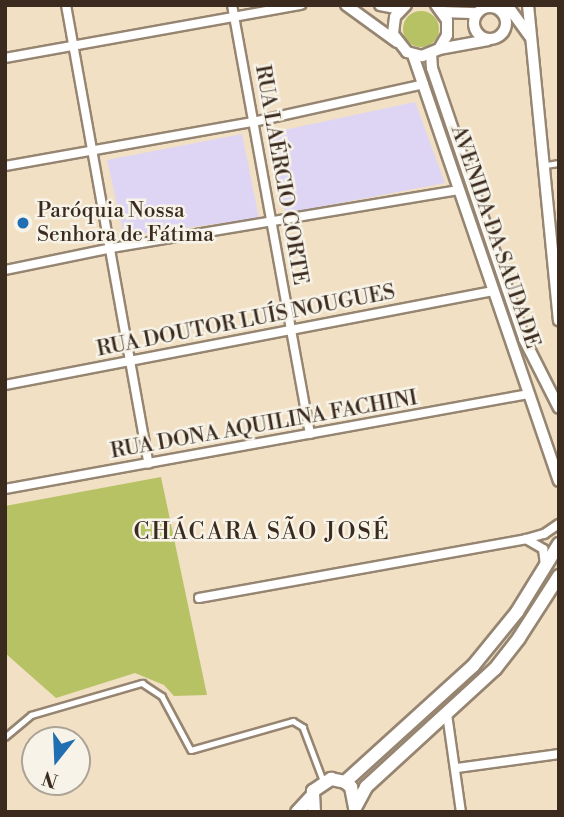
<!DOCTYPE html>
<html>
<head>
<meta charset="utf-8">
<style>
  body { margin:0 }
  #map { position:relative; width:564px; height:817px; overflow:hidden; background:#f1e0c4; font-family:"Libre Bodoni",serif }
  div>[style] { position:absolute }
  .built>* { inset:0; background:#ded5f5 }
  .green>* { inset:0; background:#b6c264 }
  .round { border-radius:50% }
  .roads { filter:drop-shadow(2px 0 #968571) drop-shadow(-2px 0 #968571) drop-shadow(0 2px #968571) drop-shadow(0 -2px #968571) }
  .service>* { height:4.5px; margin:-2.25px; padding:0 2.25px; transform-origin:2.25px; border-radius:2.25px; background:#fff }
  .minor>* { height:8px; margin:-4px; padding:0 4px; transform-origin:4px; border-radius:4px; background:#fff }
  .tertiary>* { height:10px; margin:-5px; padding:0 5px; transform-origin:5px; border-radius:5px; background:#fff }
  .tertiary>.ring { margin:-5px; padding:0; box-sizing:content-box; background:none; border:10px solid #fff; border-radius:50% }
  .secondary>* { height:12px; margin:-6px; padding:0 6px; transform-origin:6px; border-radius:6px; background:#fff }
  .dots>* { width:19px; height:19px; translate:-50% -50%; box-sizing:border-box; border:4px solid #f7f3e8; border-radius:50% }
  span { translate:-50% -50%; white-space:nowrap; text-align:center; line-height:1.15; -webkit-text-stroke:5px #f7f3e8; paint-order:stroke }
  .street-label { font-size:21px; color:#3b2a1e }
  .poi-label { font-size:21px; color:#3b2a1e }
  .left { translate:0 -50%; text-align:left }
  .neighbourhood-label { font-size:23px; color:#3b2a1e; letter-spacing:2px }
  .frame { position:absolute; inset:0; border:7px solid #3b2a1e; pointer-events:none }
  .north { position:absolute; left:21px; top:726px; width:70px; height:70px; box-sizing:border-box; background:#f7f3e8; border:2px solid #aca397; border-radius:50%; rotate:198deg; font-size:19px; font-weight:700; line-height:28px; text-align:center; color:#3b2a1e }
  .north::after { content:''; display:block; margin:auto; width:24px; height:32px; background:#1f6fb2; clip-path:polygon(50% 0,100% 100%,50% 72%,0 100%) }
</style>
</head>
<body>
<div id="map">
  <div class="built">
    <i style="clip-path:polygon(415px 102px,445px 183px,288px 213px,279px 203px,267px 139px,270px 133px)"></i>
    <i style="clip-path:polygon(242px 134px,259px 218px,124px 236px,107px 160px)"></i>
  </div>
  <div class="green">
    <i class="round" style="left:403px;top:11px;width:36px;height:36px"></i>
    <i style="clip-path:polygon(161px 477px,207px 695px,174px 696px,164px 685px,135px 673px,56px 698px,5px 653px,5px 506px)"></i>
  </div>
  <div class="roads">
    <div class="service">
      <i style="left:546px;top:165px;width:13px;rotate:-9deg"></i>
      <i style="left:5px;top:737px;width:34px;rotate:-40deg"></i>
      <i style="left:31px;top:715px;width:116px;rotate:-16.1deg"></i>
      <i style="left:142px;top:683px;width:24px;rotate:33deg"></i>
      <i style="left:162px;top:696px;width:61px;rotate:61.8deg"></i>
      <i style="left:191px;top:750px;width:106px;rotate:-15.9deg"></i>
      <i style="left:293px;top:721px;width:12px;rotate:31deg"></i>
      <i style="left:303px;top:727px;width:57px;rotate:69.3deg"></i>
    </div>
    <div class="minor">
      <i style="left:66px;top:5px;width:466px;rotate:79.8deg"></i>
      <i style="left:232px;top:5px;width:436px;rotate:79.7deg"></i>
      <i style="left:5px;top:58px;width:301px;rotate:-10.2deg"></i>
      <i style="left:5px;top:166px;width:252px;rotate:-10.1deg"></i>
      <i style="left:253px;top:122px;width:175px;rotate:-12.5deg"></i>
      <i style="left:5px;top:270px;width:109px;rotate:-11.6deg"></i>
      <i style="left:112px;top:248px;width:352px;rotate:-9.5deg"></i>
      <i style="left:5px;top:385px;width:497px;rotate:-10.9deg"></i>
      <i style="left:5px;top:489px;width:533px;rotate:-10.28deg"></i>
      <i style="left:526px;top:539px;width:20px;rotate:30deg"></i>
      <i style="left:543px;top:549px;width:16px;rotate:83deg"></i>
      <i style="left:199px;top:598px;width:332px;rotate:-10.2deg"></i>
      <i style="left:526px;top:539px;width:19px;rotate:-16deg"></i>
      <i style="left:544px;top:534px;width:18px;rotate:-34deg"></i>
      <i style="left:447px;top:714px;width:99px;rotate:81.9deg"></i>
      <i style="left:457px;top:768px;width:103px;rotate:-7.8deg"></i>
    </div>
    <div class="tertiary">
      <i style="left:346px;top:5px;width:63px;rotate:36deg"></i>
      <i style="left:380px;top:5px;width:20px;rotate:11deg"></i>
      <i style="left:406px;top:5px;width:16px;rotate:133deg"></i>
      <i style="left:395px;top:17px;width:17px;rotate:97deg"></i>
      <i style="left:393px;top:34px;width:23px;rotate:52deg"></i>
      <i style="left:407px;top:52px;width:16px;rotate:15deg"></i>
      <i style="left:422px;top:56px;width:18px;rotate:-22deg"></i>
      <i style="left:439px;top:49px;width:16px;rotate:-60deg"></i>
      <i style="left:447px;top:35px;width:15px;rotate:-90deg"></i>
      <i style="left:447px;top:20px;width:19px;rotate:-126deg"></i>
      <i style="left:507px;top:5px;width:39px;rotate:54deg"></i>
      <i style="left:528px;top:5px;width:317px;rotate:84.4deg"></i>
      <i class="ring" style="left:474px;top:7px;width:22px;height:22px"></i>
      <i style="left:443px;top:12px;width:34px;rotate:2deg"></i>
      <i style="left:439px;top:49px;width:50px;rotate:-10.4deg"></i>
      <i style="left:431px;top:54px;width:14px;rotate:86deg"></i>
      <i style="left:432px;top:68px;width:286px;rotate:71.2deg"></i>
      <i style="left:524px;top:339px;width:77px;rotate:63.1deg"></i>
      <i style="left:413px;top:55px;width:450px;rotate:71.1deg"></i>
    </div>
    <div class="secondary">
      <i style="left:345px;top:782px;width:173px;rotate:-42.2deg"></i>
      <i style="left:473px;top:666px;width:70px;rotate:-50.8deg"></i>
      <i style="left:517px;top:612px;width:80px;rotate:-58.3deg"></i>
      <i style="left:355px;top:808px;width:24px;rotate:-62deg"></i>
      <i style="left:366px;top:787px;width:175px;rotate:-42.5deg"></i>
      <i style="left:495px;top:669px;width:39px;rotate:-52deg"></i>
      <i style="left:519px;top:638px;width:74px;rotate:-57.2deg"></i>
      <i style="left:297px;top:812px;width:21px;rotate:-47deg"></i>
      <i style="left:314px;top:812px;width:21px;rotate:-93deg"></i>
      <i style="left:313px;top:791px;width:22px;rotate:-34deg"></i>
      <i style="left:331px;top:779px;width:14px;rotate:12deg"></i>
      <i style="left:345px;top:782px;width:8px;rotate:40deg"></i>
      <i style="left:351px;top:787px;width:20px;rotate:79deg"></i>
    </div>
  </div>
  <div class="dots">
    <i style="left:23px;top:223px;background:#1f6fb2"></i>
  </div>
  <div class="street-label">
    <span style="left:281px;top:175px;rotate:80deg">RUA LAÉRCIO CORTE</span>
    <span style="left:495px;top:237px;rotate:71deg">AVENIDA DA SAUDADE</span>
    <span style="left:246px;top:321px;rotate:-11deg">RUA DOUTOR LUÍS NOUGUES</span>
    <span style="left:264px;top:425px;rotate:-10deg">RUA DONA AQUILINA FACHINI</span>
  </div>
  <div class="poi-label">
    <span class="left" style="left:37px;top:223px">Paróquia Nossa<br>Senhora de Fátima</span>
  </div>
  <div class="neighbourhood-label">
    <span style="left:262px;top:532px">CHÁCARA SÃO JOSÉ</span>
  </div>
  <div class="frame"></div>
  <div class="north">N</div>
</div>
</body>
</html>
